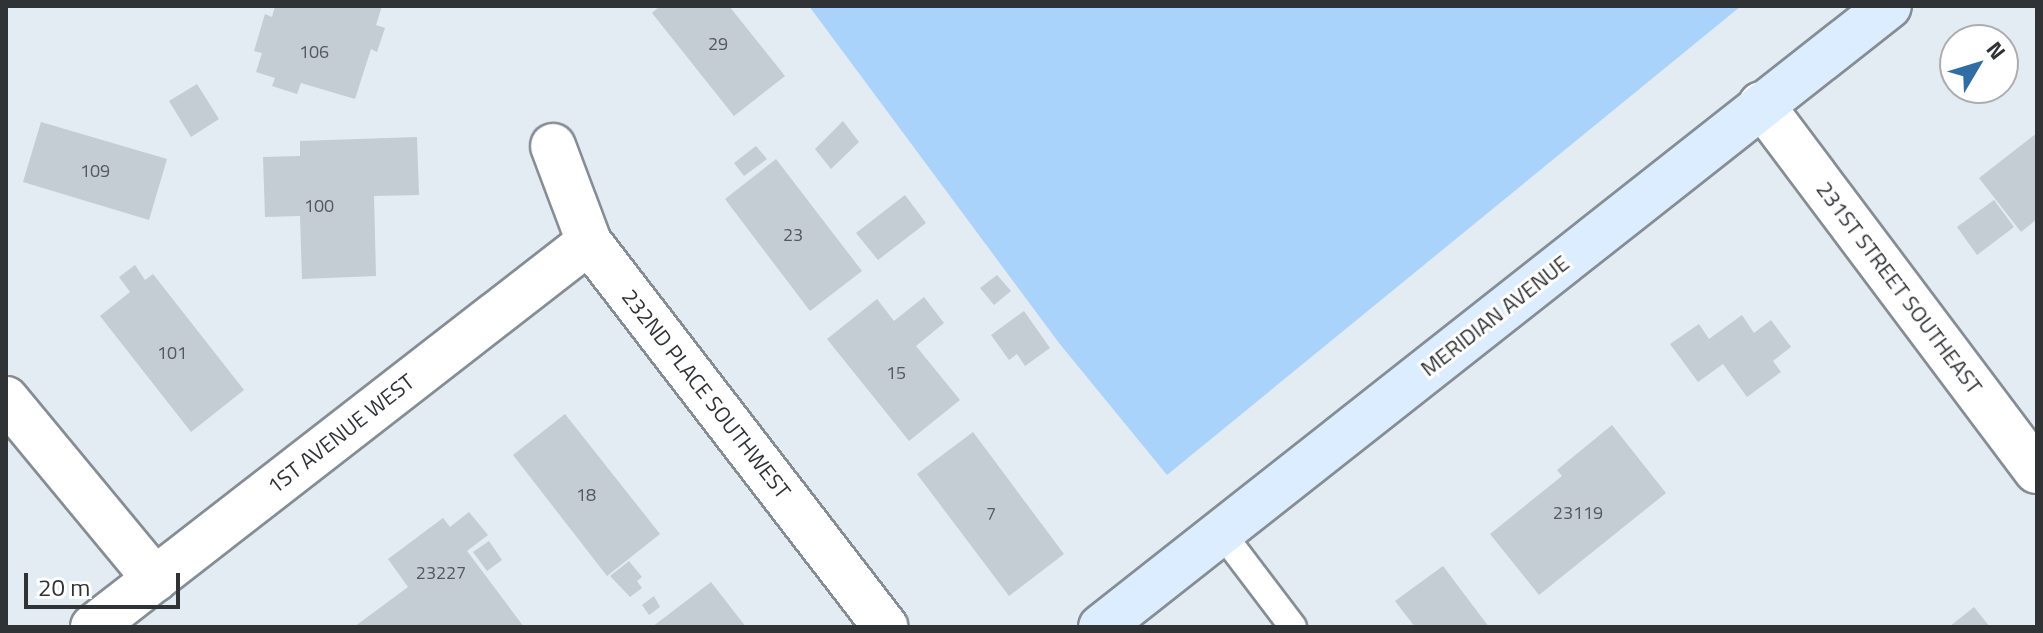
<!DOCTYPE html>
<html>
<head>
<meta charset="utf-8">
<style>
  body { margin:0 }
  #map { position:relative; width:2043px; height:633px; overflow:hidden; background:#e3ebf3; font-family:"Titillium Web",sans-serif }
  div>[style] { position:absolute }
  .green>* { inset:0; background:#aad3fc }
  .building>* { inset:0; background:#c4ccd4 }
  .roads { filter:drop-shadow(2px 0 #868d95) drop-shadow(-2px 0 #868d95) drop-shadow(0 2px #868d95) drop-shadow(0 -2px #868d95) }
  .service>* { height:26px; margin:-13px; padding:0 13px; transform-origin:13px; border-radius:13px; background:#fff }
  .minor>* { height:44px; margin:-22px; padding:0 22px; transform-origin:22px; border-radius:22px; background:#fff }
  .secondary>* { height:44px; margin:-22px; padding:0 22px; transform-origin:22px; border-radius:22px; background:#dbedfe }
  span { translate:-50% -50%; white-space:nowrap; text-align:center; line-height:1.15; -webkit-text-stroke:6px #fff; paint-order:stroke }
  .number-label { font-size:18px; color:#55595e }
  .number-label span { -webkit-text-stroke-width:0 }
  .street-label { font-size:22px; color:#303336 }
  .frame { position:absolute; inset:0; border:8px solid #303336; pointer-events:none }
  .north { position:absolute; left:1939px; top:24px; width:80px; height:80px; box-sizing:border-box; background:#fff; border:2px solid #acadaf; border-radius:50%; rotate:52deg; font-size:22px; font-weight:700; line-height:32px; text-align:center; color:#303336 }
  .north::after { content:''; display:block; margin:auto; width:28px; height:36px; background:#2f6da4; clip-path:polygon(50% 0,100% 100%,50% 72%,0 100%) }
  .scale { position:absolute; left:24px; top:573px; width:156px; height:36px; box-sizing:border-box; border:4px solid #303336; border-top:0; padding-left:10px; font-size:24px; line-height:28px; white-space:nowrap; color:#303336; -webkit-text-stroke:6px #fff; paint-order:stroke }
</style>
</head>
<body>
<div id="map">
  <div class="green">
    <i style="clip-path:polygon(809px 6px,1741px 6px,1167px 475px,1059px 343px)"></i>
  </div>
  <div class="building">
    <i style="clip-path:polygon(275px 6px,382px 6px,376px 25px,385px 28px,377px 52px,371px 49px,355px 99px,301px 83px,297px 94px,272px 86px,275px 78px,256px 72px,262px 53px,254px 51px,265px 14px,272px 17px)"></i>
    <i style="clip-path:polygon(660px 6px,729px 6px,785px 76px,734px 116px,652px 13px)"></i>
    <i style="clip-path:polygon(197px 84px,219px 119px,191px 137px,169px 101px)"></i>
    <i style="clip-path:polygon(843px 121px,859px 142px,831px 169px,815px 149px)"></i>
    <i style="clip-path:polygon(41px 122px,167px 159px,149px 220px,23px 182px)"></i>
    <i style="clip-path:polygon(2037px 133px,2037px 219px,2021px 232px,1979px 178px)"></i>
    <i style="clip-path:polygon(417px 137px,419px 195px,374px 196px,376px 276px,302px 279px,300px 216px,265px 217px,263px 157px,300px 156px,300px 141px)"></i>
    <i style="clip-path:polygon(756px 146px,767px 159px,744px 176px,734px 163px)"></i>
    <i style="clip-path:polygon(776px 159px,862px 271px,810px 311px,725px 199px)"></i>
    <i style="clip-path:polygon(905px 195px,926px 223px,878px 260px,856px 233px)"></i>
    <i style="clip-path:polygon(1994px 200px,2014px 227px,1977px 255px,1957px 227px)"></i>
    <i style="clip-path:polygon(135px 265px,145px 280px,153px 274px,244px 390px,191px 432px,100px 316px,130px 292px,119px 277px)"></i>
    <i style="clip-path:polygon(997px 275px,1011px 291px,994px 305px,980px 288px)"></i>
    <i style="clip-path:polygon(924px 297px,944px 323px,916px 346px,960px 400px,909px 441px,827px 339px,877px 299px,894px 321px)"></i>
    <i style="clip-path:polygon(1024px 311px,1050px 348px,1025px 366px,1017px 354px,1009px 360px,991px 335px)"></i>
    <i style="clip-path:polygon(1742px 315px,1754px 333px,1771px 320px,1791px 347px,1773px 361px,1781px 372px,1747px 397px,1723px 364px,1698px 382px,1670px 344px,1699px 324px,1709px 339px)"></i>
    <i style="clip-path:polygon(565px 414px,660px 534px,607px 576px,513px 455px)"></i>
    <i style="clip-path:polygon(1612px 425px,1666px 493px,1539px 595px,1490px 534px,1562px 476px,1557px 470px)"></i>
    <i style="clip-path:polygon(973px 432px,1064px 554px,1009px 596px,917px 474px)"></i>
    <i style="clip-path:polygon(469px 512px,488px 535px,467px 551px,524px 627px,354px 627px,408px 587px,388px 559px,443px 518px,450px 527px)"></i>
    <i style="clip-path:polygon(489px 541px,502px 560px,487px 571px,473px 552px)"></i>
    <i style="clip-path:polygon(629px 561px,642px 577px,637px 581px,642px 588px,630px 597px,610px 576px)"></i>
    <i style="clip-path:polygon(1443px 566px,1489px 627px,1415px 627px,1395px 601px)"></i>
    <i style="clip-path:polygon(711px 582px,746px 627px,652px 627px)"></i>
    <i style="clip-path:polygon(654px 596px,660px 607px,649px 615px,642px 605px)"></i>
    <i style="clip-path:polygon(1974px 607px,1990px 627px,1949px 627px)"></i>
  </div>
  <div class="roads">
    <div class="service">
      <i style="left:1221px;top:532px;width:119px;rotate:52.8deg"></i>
    </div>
    <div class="minor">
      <i style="left:1761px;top:104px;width:459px;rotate:53.1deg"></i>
      <i style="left:553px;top:146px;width:103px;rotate:69.4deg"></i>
      <i style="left:589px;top:242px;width:486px;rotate:52.4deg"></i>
      <i style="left:6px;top:399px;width:234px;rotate:50.4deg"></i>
      <i style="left:93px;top:627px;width:628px;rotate:-37.82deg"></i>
    </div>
    <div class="secondary">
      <i style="left:1101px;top:627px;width:1003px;rotate:-38.24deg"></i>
    </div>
  </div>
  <div class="number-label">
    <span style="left:718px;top:44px">29</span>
    <span style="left:314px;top:52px">106</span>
    <span style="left:95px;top:171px">109</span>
    <span style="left:319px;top:206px">100</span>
    <span style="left:793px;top:235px">23</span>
    <span style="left:172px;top:353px">101</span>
    <span style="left:896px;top:373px">15</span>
    <span style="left:586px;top:495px">18</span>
    <span style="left:1578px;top:513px">23119</span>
    <span style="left:991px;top:514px">7</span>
    <span style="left:441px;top:573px">23227</span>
  </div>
  <div class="street-label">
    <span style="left:1899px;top:288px;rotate:53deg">231ST STREET SOUTHEAST</span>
    <span style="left:1495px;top:316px;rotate:-38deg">MERIDIAN AVENUE</span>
    <span style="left:706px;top:394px;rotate:52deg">232ND PLACE SOUTHWEST</span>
    <span style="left:341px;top:434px;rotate:-38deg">1ST AVENUE WEST</span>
  </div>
  <div class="frame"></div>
  <div class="north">N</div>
  <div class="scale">20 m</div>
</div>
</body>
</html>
